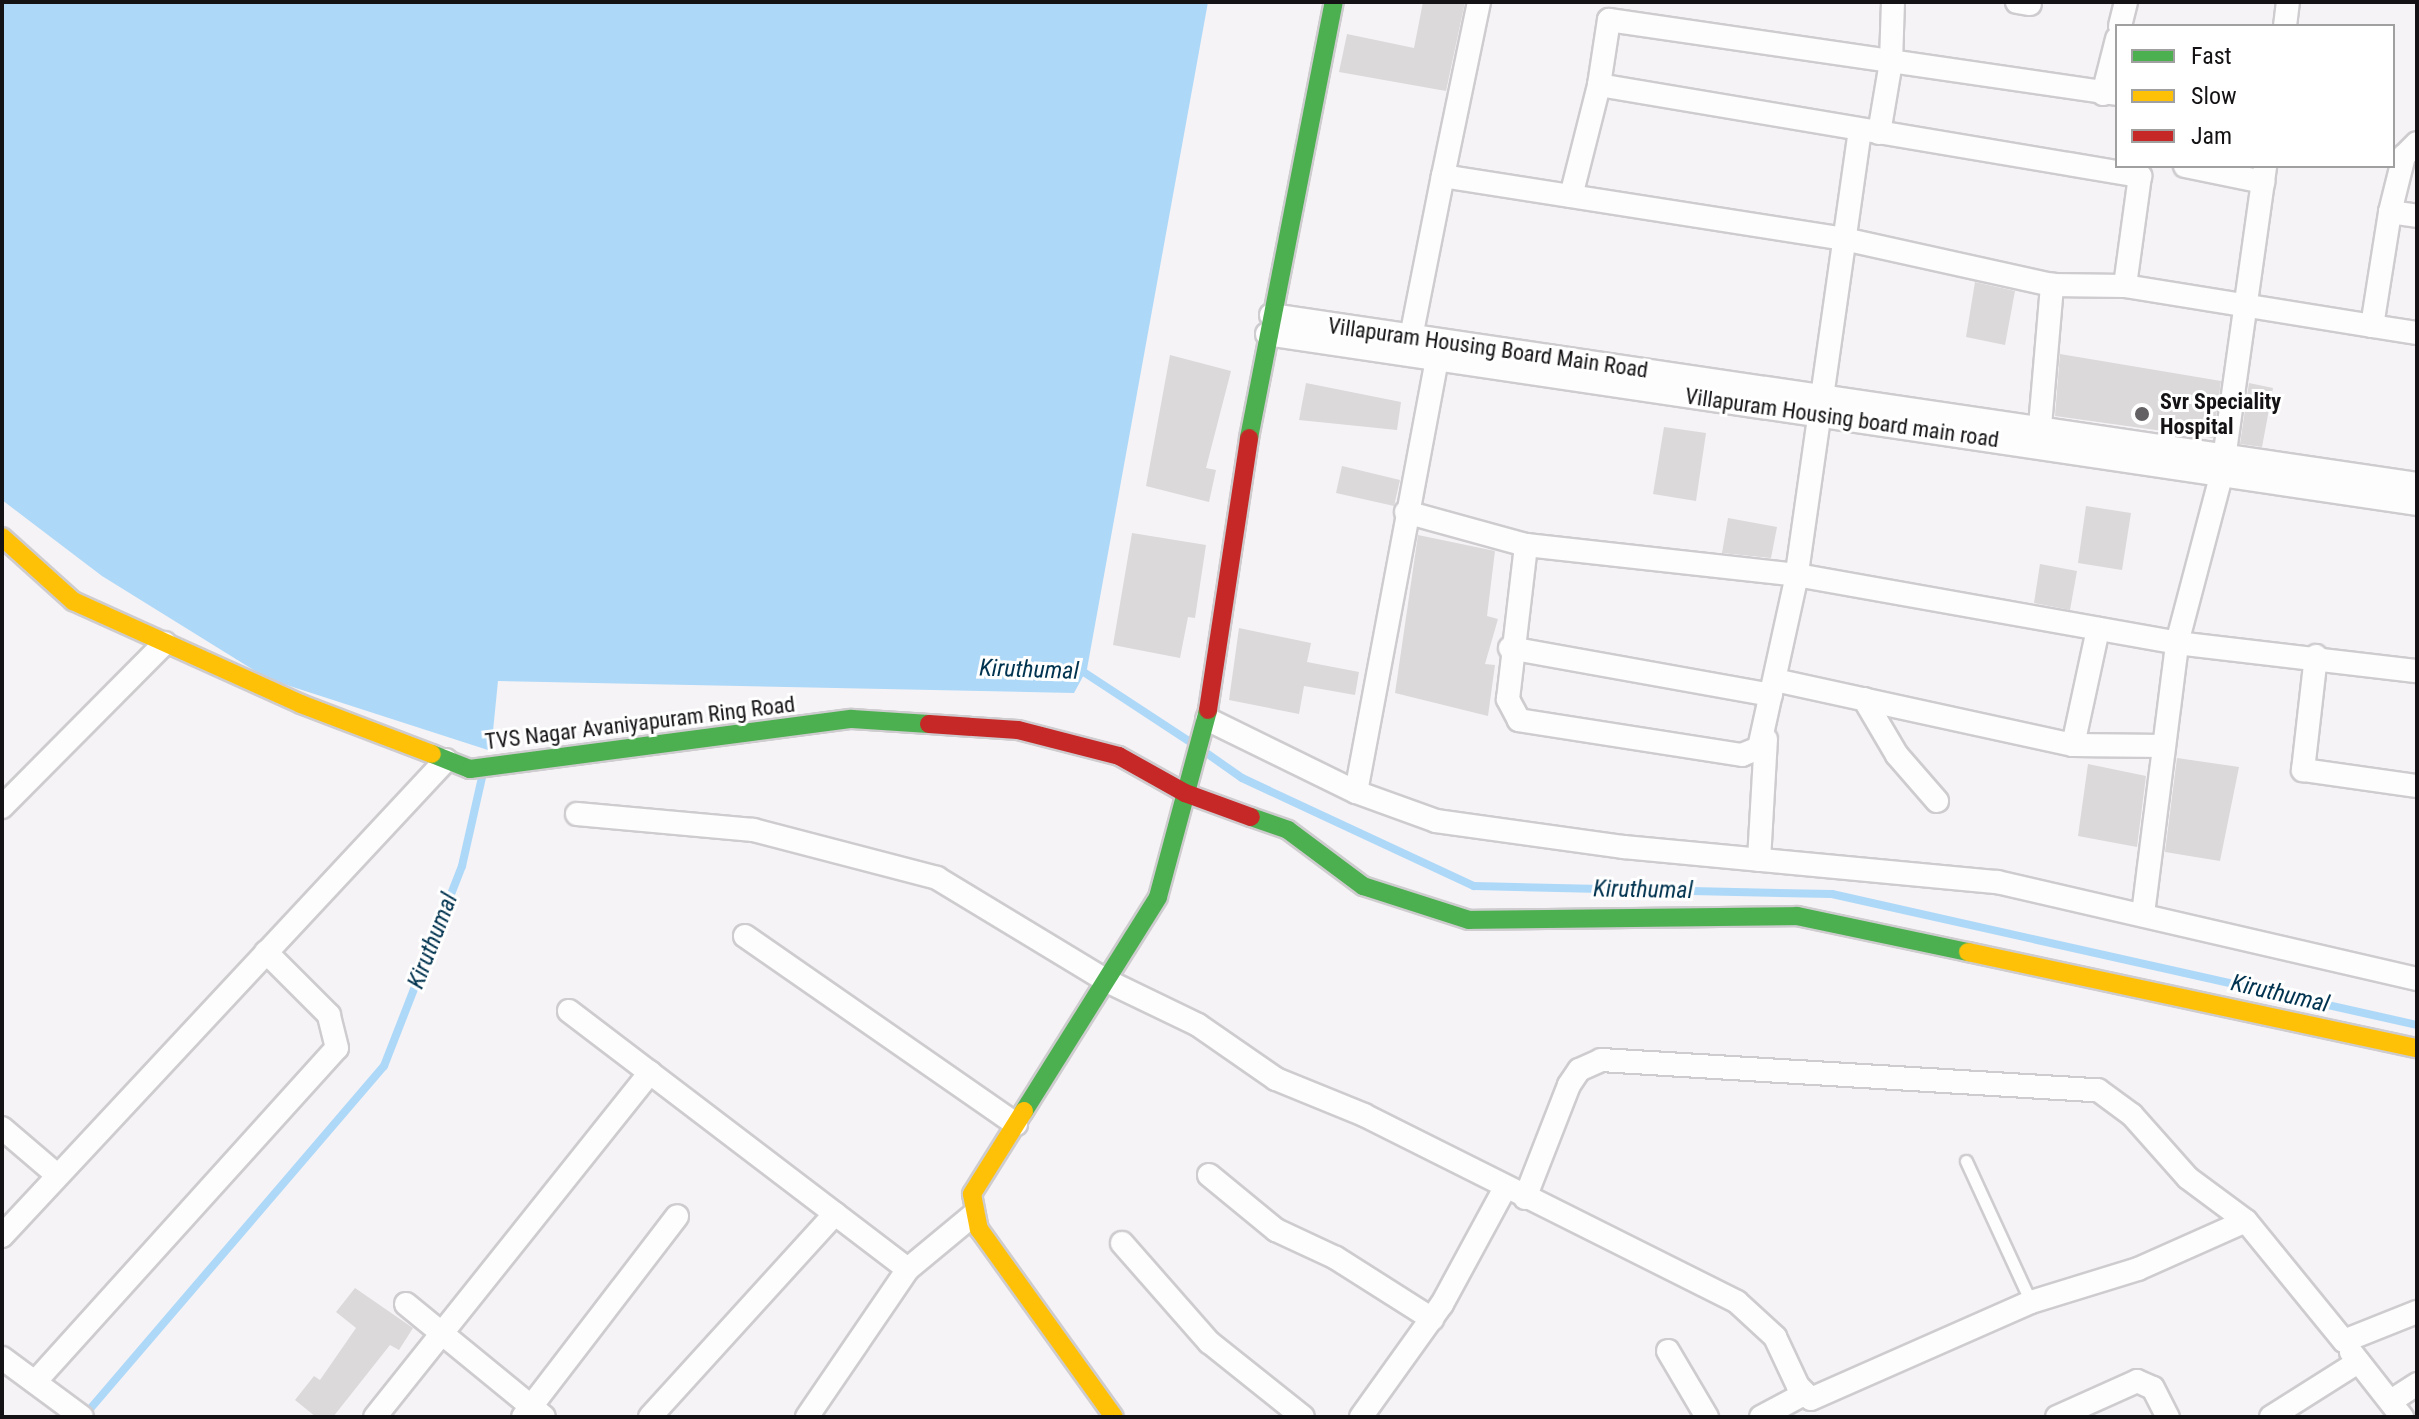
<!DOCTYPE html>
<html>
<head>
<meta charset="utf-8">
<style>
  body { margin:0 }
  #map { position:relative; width:2419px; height:1419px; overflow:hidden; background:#f5f3f6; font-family:"Roboto Condensed",sans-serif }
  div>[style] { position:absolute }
  .water>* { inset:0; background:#aed8f8 }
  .stream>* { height:8px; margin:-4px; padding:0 4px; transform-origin:4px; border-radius:4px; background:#aed8f8 }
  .building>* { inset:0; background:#dbd9d9 }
  .roads { filter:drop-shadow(2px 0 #ceccce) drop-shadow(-2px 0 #ceccce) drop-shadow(0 2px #ceccce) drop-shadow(0 -2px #ceccce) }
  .lane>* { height:11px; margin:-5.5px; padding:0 5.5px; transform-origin:5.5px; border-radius:5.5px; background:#fefdfe }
  .street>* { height:22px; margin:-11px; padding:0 11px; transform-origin:11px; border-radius:11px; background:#fefdfe }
  .fast>* { height:18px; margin:-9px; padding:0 9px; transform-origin:9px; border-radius:9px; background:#4caf50 }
  .slow>* { height:18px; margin:-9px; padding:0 9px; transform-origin:9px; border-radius:9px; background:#ffc107 }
  .jam>* { height:18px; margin:-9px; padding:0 9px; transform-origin:9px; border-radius:9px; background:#c62828 }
  .dots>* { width:22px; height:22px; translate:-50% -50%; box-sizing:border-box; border:4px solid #fff; border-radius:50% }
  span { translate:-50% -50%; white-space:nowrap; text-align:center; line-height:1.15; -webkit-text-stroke:6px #fff; paint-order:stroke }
  .street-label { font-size:22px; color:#141214 }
  .poi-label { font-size:22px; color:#141214; font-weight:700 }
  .left { translate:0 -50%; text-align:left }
  .water-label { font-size:24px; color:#00334f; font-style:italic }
  .frame { position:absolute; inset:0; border:4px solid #141214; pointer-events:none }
  .legend { position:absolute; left:2115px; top:24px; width:280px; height:144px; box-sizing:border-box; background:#fff; border:2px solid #a1a0a1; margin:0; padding:10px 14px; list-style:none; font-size:24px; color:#141214 }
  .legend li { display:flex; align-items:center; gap:16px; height:40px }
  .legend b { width:40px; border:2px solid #a1a0a1 }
</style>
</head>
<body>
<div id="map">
  <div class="water">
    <i style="clip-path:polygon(2px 2px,1208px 2px,1087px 669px,1074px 693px,498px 681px,491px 751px,268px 679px,102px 576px,2px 500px)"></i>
  </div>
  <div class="stream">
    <i style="left:1079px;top:669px;width:136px;rotate:33.3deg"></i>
    <i style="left:1205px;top:752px;width:45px;rotate:35.1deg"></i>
    <i style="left:1242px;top:778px;width:256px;rotate:25deg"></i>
    <i style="left:1474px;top:886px;width:358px;rotate:1.3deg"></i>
    <i style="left:1832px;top:894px;width:599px;rotate:12.62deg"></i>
    <i style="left:84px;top:1416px;width:461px;rotate:-49.4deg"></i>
    <i style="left:384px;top:1066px;width:215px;rotate:-68.7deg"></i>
    <i style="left:462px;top:866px;width:95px;rotate:-77.3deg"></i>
  </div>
  <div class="building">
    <i style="clip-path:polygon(1423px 2px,1465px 2px,1446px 91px,1339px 72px,1347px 34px,1414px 48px)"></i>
    <i style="clip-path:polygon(1975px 282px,2015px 291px,2005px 345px,1966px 337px)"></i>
    <i style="clip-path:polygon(2060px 354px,2221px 381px,2213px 438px,2055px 416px)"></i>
    <i style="clip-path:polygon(1170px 355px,1231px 371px,1206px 468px,1216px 470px,1209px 502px,1146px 486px)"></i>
    <i style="clip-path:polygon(1306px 383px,1401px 402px,1397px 430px,1299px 420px)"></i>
    <i style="clip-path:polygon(2249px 383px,2273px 388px,2262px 447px,2240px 444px)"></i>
    <i style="clip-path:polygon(1664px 427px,1706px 433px,1696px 501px,1653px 494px)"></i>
    <i style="clip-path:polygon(1342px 466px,1400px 480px,1394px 506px,1336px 493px)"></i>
    <i style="clip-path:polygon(2086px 506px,2131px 513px,2122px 570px,2078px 563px)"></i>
    <i style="clip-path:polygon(1728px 518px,1777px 527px,1771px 558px,1722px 553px)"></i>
    <i style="clip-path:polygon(1132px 533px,1206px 545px,1195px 618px,1188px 617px,1180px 658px,1113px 645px)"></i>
    <i style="clip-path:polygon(1418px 535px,1495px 551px,1487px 616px,1498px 619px,1485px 664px,1495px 665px,1488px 716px,1395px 693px)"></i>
    <i style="clip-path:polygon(2040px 564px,2077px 571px,2070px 610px,2034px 603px)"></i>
    <i style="clip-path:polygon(1239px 628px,1311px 643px,1307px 662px,1359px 672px,1355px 695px,1304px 686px,1299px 714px,1229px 700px)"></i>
    <i style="clip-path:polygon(2177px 758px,2239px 767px,2220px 861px,2165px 852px)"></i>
    <i style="clip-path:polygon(2088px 764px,2146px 776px,2137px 847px,2078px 836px)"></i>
    <i style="clip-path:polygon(355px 1288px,413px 1328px,399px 1350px,390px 1345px,333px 1417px,316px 1417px,295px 1400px,314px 1376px,320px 1380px,356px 1328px,336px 1312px)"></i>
  </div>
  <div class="roads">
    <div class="lane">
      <i style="left:1966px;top:1161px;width:155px;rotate:65.3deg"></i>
    </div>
    <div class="street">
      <i style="left:1479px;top:2px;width:178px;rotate:101.7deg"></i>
      <i style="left:1443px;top:176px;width:406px;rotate:8.9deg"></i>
      <i style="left:1844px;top:239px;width:213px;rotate:12.5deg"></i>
      <i style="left:2052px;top:285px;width:73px;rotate:0.8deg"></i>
      <i style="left:2125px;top:286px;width:250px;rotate:9.2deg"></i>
      <i style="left:2372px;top:326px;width:115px;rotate:-81deg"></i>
      <i style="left:2390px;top:212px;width:27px;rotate:8deg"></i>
      <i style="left:2017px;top:2px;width:13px;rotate:9deg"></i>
      <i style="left:2120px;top:26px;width:25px;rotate:-76deg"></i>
      <i style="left:2285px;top:26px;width:24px;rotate:-83deg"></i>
      <i style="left:1599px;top:85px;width:66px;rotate:-81.3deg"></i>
      <i style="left:1609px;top:20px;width:513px;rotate:8.29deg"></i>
      <i style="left:2103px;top:94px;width:57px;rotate:-75.7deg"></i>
      <i style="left:1860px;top:130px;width:449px;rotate:98.1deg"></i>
      <i style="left:1797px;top:575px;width:386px;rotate:10.1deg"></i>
      <i style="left:2177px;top:643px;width:242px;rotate:6.7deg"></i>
      <i style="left:1879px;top:133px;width:72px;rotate:-80.4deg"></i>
      <i style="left:1891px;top:62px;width:60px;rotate:-88.1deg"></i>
      <i style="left:2185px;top:166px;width:80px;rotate:11.6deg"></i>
      <i style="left:1571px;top:196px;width:114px;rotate:-75.8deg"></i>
      <i style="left:1599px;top:85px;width:549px;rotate:9.55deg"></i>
      <i style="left:2140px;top:176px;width:111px;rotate:97.8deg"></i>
      <i style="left:2390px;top:212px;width:58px;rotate:-76deg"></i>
      <i style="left:2404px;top:156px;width:18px;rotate:-45deg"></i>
      <i style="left:1271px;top:315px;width:1158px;rotate:8.39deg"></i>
      <i style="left:2372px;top:326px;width:46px;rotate:8.8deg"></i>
      <i style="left:1267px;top:334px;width:1162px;rotate:8.41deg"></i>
      <i style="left:2040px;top:426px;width:142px;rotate:-85.1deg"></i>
      <i style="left:1406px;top:512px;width:124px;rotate:15.4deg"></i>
      <i style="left:1526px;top:545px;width:273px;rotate:6.3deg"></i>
      <i style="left:1797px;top:575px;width:177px;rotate:102.4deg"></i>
      <i style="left:1759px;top:748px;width:18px;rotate:158deg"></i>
      <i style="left:1742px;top:755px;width:226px;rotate:-171.1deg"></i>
      <i style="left:1519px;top:720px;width:24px;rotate:-118deg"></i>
      <i style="left:1508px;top:699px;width:155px;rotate:-83.3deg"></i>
      <i style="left:1510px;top:648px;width:265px;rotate:10.2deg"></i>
      <i style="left:2316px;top:656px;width:115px;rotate:96.5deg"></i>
      <i style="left:2303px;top:770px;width:115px;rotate:8deg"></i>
      <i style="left:1775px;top:680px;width:305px;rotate:12.3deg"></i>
      <i style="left:2073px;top:745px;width:119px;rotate:-77.8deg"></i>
      <i style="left:1864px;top:699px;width:65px;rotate:59.5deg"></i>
      <i style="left:1897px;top:755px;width:61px;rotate:49deg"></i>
      <i style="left:1207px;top:719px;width:166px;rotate:26.1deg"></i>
      <i style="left:1356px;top:792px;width:85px;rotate:19.9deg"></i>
      <i style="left:1436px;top:821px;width:190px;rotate:7.9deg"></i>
      <i style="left:1624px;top:847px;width:375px;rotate:5.4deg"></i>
      <i style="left:1997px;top:882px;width:431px;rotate:13deg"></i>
      <i style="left:2073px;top:745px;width:91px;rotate:0.6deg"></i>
      <i style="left:1356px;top:792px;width:441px;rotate:-79.4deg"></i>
      <i style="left:1437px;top:359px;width:34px;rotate:-140deg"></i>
      <i style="left:1411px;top:337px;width:164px;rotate:-78.8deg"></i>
      <i style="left:2px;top:807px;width:231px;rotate:-45.2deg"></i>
      <i style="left:577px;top:814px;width:177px;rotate:5.2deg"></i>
      <i style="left:753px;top:830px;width:190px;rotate:14.6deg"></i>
      <i style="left:937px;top:878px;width:199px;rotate:31.2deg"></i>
      <i style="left:1107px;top:981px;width:101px;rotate:25.8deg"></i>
      <i style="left:1198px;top:1025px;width:95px;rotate:34.7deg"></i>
      <i style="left:1276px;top:1079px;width:95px;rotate:22.2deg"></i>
      <i style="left:1364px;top:1115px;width:417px;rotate:26.6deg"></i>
      <i style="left:1737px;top:1302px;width:52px;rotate:42.6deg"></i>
      <i style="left:1775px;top:1337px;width:54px;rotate:64.9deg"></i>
      <i style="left:1798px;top:1386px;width:18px;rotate:45deg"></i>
      <i style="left:1811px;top:1399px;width:240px;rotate:-23.8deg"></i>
      <i style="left:2031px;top:1302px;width:112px;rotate:-17.1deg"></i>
      <i style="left:2138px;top:1269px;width:118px;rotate:-24deg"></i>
      <i style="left:2246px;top:1221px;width:155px;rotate:50.8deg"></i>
      <i style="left:2344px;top:1341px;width:79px;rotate:-21.7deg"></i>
      <i style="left:1759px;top:860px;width:121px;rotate:-86.7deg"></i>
      <i style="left:2143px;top:914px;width:273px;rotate:-82.8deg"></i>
      <i style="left:2177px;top:643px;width:176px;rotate:-75.2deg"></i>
      <i style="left:2222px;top:473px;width:310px;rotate:-82deg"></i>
      <i style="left:745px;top:936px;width:330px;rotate:34.8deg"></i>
      <i style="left:569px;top:1011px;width:426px;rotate:37.3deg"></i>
      <i style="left:2px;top:1128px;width:72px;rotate:40.5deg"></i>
      <i style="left:1209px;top:1175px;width:87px;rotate:39.4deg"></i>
      <i style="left:1276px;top:1230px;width:66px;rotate:25deg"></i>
      <i style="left:1336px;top:1258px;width:114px;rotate:32.4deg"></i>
      <i style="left:1525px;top:1198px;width:121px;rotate:-68.7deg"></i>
      <i style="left:1569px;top:1085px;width:18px;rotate:-56deg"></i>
      <i style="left:1579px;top:1070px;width:24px;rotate:-24deg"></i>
      <i style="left:1601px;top:1060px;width:498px;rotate:3.5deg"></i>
      <i style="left:2098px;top:1090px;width:42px;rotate:36.3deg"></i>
      <i style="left:2132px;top:1115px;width:84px;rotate:48.4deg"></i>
      <i style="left:2188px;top:1178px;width:72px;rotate:36.6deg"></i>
      <i style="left:2px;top:1236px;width:651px;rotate:-46.99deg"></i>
      <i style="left:1122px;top:1243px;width:132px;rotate:48.7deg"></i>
      <i style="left:1209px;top:1342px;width:120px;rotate:38.6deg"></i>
      <i style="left:406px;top:1304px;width:178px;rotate:39.3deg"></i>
      <i style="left:1668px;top:1351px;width:77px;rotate:59.4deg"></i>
      <i style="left:2351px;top:1352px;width:83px;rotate:51.9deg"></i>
      <i style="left:2px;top:1358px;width:99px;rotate:36.4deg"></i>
      <i style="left:35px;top:1382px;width:450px;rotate:-47.9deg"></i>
      <i style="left:337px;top:1048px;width:34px;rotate:-104deg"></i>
      <i style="left:329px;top:1015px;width:89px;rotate:-135deg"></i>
      <i style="left:2391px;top:1401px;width:31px;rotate:-33deg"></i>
      <i style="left:375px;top:1417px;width:441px;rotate:-51.4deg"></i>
      <i style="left:523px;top:1417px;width:253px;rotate:-52.5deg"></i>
      <i style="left:650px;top:1417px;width:275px;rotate:-47.7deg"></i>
      <i style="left:807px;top:1417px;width:179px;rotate:-55.7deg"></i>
      <i style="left:908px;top:1269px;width:85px;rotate:-39.7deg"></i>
      <i style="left:1361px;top:1417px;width:139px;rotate:-54.4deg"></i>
      <i style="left:1442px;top:1304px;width:132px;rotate:-61.5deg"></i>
      <i style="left:1761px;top:1417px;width:49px;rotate:-28.1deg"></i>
      <i style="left:2057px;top:1417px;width:88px;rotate:-24.2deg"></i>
      <i style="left:2137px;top:1381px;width:17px;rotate:24deg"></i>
      <i style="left:2153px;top:1388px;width:33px;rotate:63deg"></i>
      <i style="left:2271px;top:1417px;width:103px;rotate:-32.3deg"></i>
    </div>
    <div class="fast">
      <i style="left:1249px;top:438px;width:444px;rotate:-79deg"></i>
      <i style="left:432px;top:754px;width:41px;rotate:21.5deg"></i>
      <i style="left:470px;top:769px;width:385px;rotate:-7.5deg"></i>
      <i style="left:852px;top:719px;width:77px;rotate:3.7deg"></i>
      <i style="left:1251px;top:817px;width:39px;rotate:19deg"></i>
      <i style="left:1288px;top:830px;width:94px;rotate:36.7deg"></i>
      <i style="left:1363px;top:886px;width:111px;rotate:17.8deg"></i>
      <i style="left:1469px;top:920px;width:328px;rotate:-0.7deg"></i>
      <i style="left:1797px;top:916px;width:175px;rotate:11.9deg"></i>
      <i style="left:1024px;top:1111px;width:252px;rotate:-57.9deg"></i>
      <i style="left:1158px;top:897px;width:194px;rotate:-75deg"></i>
    </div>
    <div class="slow">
      <i style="left:2px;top:537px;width:96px;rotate:42deg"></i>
      <i style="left:73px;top:601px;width:250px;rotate:24.3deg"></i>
      <i style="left:301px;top:704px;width:140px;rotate:20.9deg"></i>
      <i style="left:1968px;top:952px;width:459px;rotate:12.1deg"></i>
      <i style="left:1024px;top:1111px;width:98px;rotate:122.1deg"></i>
      <i style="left:972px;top:1194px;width:36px;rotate:79deg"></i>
      <i style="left:979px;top:1229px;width:231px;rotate:54.3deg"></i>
    </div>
    <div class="jam">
      <i style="left:1208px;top:710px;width:275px;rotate:-81.4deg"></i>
      <i style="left:929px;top:724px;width:89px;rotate:3.9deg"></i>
      <i style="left:1018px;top:730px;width:104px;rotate:14.4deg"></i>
      <i style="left:1119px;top:756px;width:76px;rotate:29.3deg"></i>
      <i style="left:1185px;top:793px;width:70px;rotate:20deg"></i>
    </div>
  </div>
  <div class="dots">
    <i style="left:2142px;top:414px;background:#636163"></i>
  </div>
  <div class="street-label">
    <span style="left:1488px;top:348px;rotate:8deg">Villapuram Housing Board Main Road</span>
    <span style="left:1842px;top:418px;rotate:8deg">Villapuram Housing board main road</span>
    <span style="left:640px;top:723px;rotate:-7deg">TVS Nagar Avaniyapuram Ring Road</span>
  </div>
  <div class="poi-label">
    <span class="left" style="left:2160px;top:414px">Svr Speciality<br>Hospital</span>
  </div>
  <div class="water-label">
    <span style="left:1029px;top:670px;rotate:2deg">Kiruthumal</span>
    <span style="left:1643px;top:890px;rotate:1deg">Kiruthumal</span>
    <span style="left:433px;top:941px;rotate:-69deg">Kiruthumal</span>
    <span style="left:2280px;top:994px;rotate:13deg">Kiruthumal</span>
  </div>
  <div class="frame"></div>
  <ul class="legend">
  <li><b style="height:10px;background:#4caf50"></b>Fast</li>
  <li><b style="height:10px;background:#ffc107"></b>Slow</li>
  <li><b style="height:10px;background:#c62828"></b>Jam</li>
  </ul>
</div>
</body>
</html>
